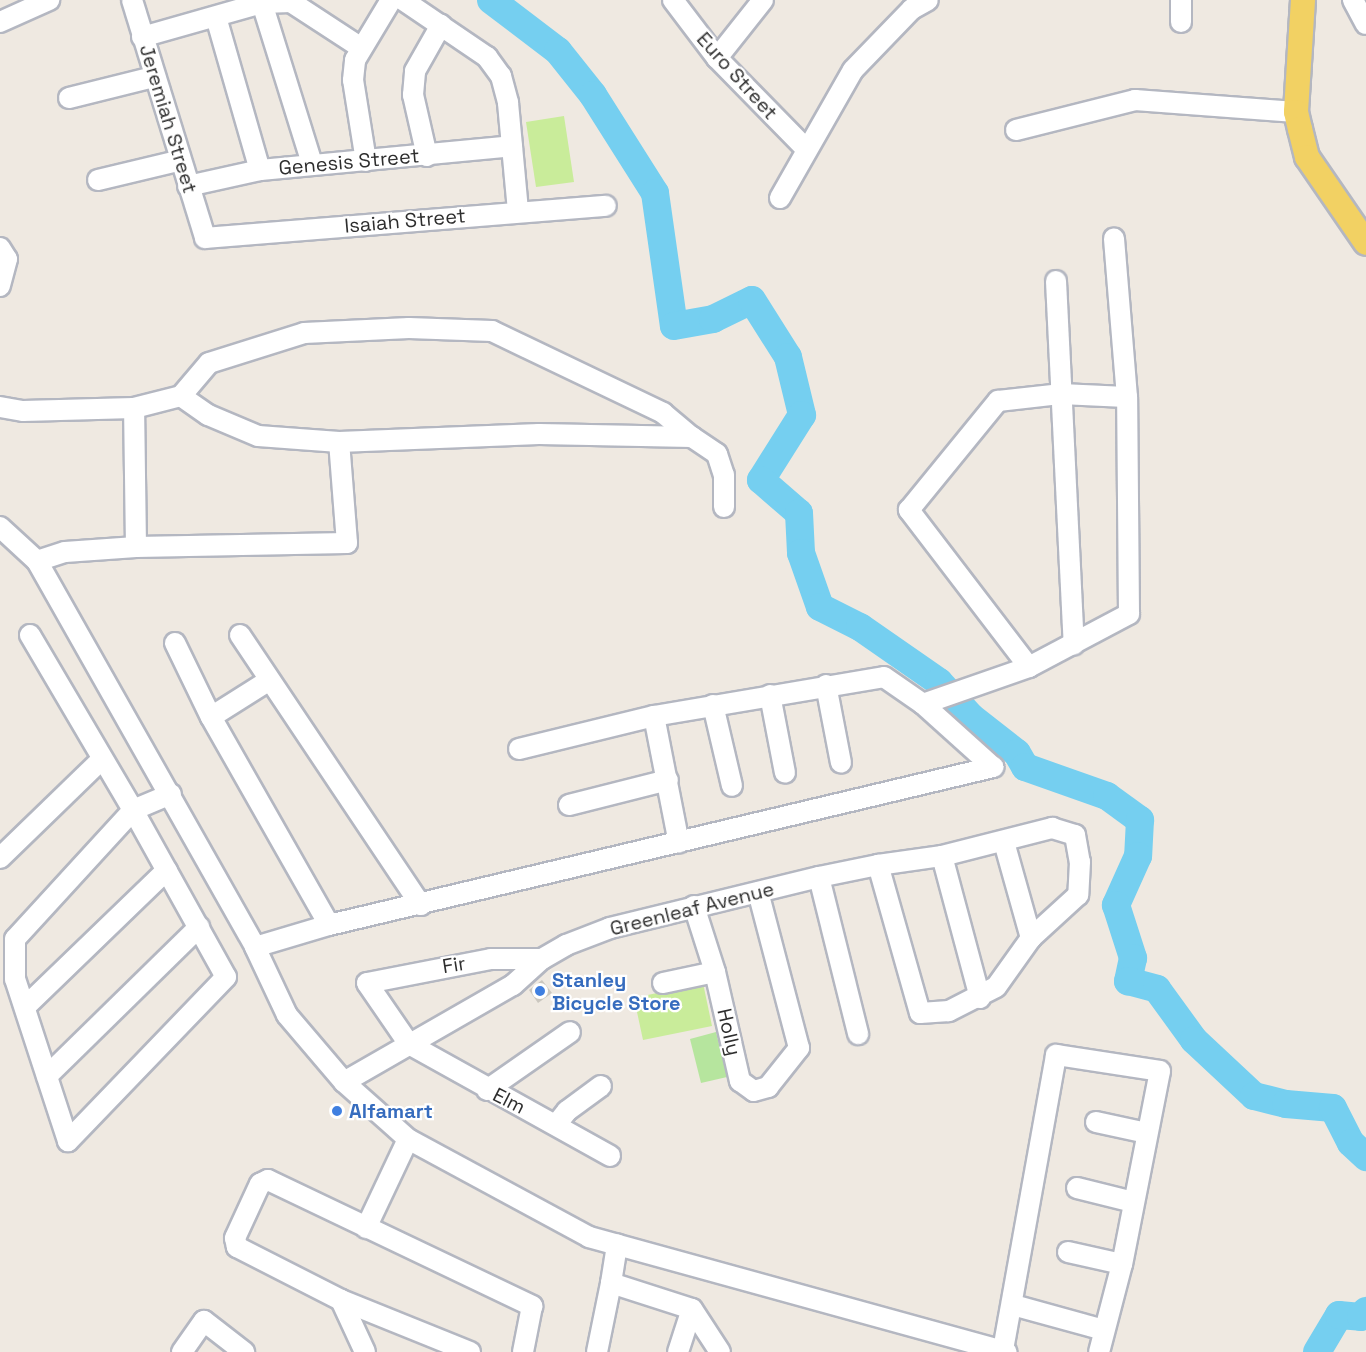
<!DOCTYPE html>
<html>
<head>
<meta charset="utf-8">
<style>
  body { margin:0 }
  #map { position:relative; width:1366px; height:1352px; overflow:hidden; background:#efe9e1; font-family:"Space Grotesk",sans-serif }
  div>[style] { position:absolute }
  .green>* { inset:0; background:#b6e59e }
  .pitch>* { inset:0; background:#c9ec9a }
  .river>* { height:28px; margin:-14px; padding:0 14px; transform-origin:14px; border-radius:14px; background:#75cff0 }
  .building>* { inset:0; background:#cbc7bf }
  .roads { filter:drop-shadow(2px 0 #b4b7c1) drop-shadow(-2px 0 #b4b7c1) drop-shadow(0 2px #b4b7c1) drop-shadow(0 -2px #b4b7c1) }
  .minor>* { height:20px; margin:-10px; padding:0 10px; transform-origin:10px; border-radius:10px; background:#fff }
  .major>* { height:24px; margin:-12px; padding:0 12px; transform-origin:12px; border-radius:12px; background:#f2d163 }
  .dots>* { width:16px; height:16px; translate:-50% -50%; box-sizing:border-box; border:3px solid #fff; border-radius:50% }
  span { translate:-50% -50%; white-space:nowrap; text-align:center; line-height:1.15; -webkit-text-stroke:4.5px #fff; paint-order:stroke }
  .street-label { font-size:20px; color:#2e2e2e }
  .shop-label { font-size:20px; color:#366cbe; font-weight:700 }
  .left { translate:0 -50%; text-align:left }
</style>
</head>
<body>
<div id="map">
  <div class="green">
    <i style="clip-path:polygon(716px 1032px,727px 1077px,701px 1083px,690px 1039px)"></i>
  </div>
  <div class="pitch">
    <i style="clip-path:polygon(564px 116px,574px 182px,536px 187px,526px 122px)"></i>
    <i style="clip-path:polygon(703px 983px,712px 1026px,643px 1040px,634px 998px)"></i>
  </div>
  <div class="river">
    <i style="left:491px;top:0;width:84px;rotate:37.3deg"></i>
    <i style="left:558px;top:51px;width:56px;rotate:51.5deg"></i>
    <i style="left:593px;top:95px;width:116px;rotate:57.7deg"></i>
    <i style="left:655px;top:193px;width:134px;rotate:81.9deg"></i>
    <i style="left:674px;top:326px;width:40px;rotate:-10deg"></i>
    <i style="left:713px;top:319px;width:43px;rotate:-26deg"></i>
    <i style="left:752px;top:300px;width:67px;rotate:57.7deg"></i>
    <i style="left:788px;top:357px;width:60px;rotate:76.4deg"></i>
    <i style="left:802px;top:415px;width:77px;rotate:122.2deg"></i>
    <i style="left:761px;top:480px;width:50px;rotate:41deg"></i>
    <i style="left:799px;top:513px;width:40px;rotate:87.1deg"></i>
    <i style="left:801px;top:553px;width:57px;rotate:70.6deg"></i>
    <i style="left:820px;top:607px;width:45px;rotate:26.6deg"></i>
    <i style="left:860px;top:627px;width:96px;rotate:34.8deg"></i>
    <i style="left:939px;top:682px;width:47px;rotate:47.6deg"></i>
    <i style="left:971px;top:717px;width:58px;rotate:38deg"></i>
    <i style="left:1017px;top:753px;width:16px;rotate:60deg"></i>
    <i style="left:1025px;top:767px;width:87px;rotate:19.5deg"></i>
    <i style="left:1107px;top:796px;width:41px;rotate:36deg"></i>
    <i style="left:1140px;top:820px;width:36px;rotate:93deg"></i>
    <i style="left:1138px;top:856px;width:54px;rotate:114.2deg"></i>
    <i style="left:1116px;top:905px;width:56px;rotate:72.2deg"></i>
    <i style="left:1133px;top:958px;width:24px;rotate:102deg"></i>
    <i style="left:1128px;top:981px;width:30px;rotate:15deg"></i>
    <i style="left:1157px;top:989px;width:63px;rotate:54deg"></i>
    <i style="left:1194px;top:1040px;width:82px;rotate:43deg"></i>
    <i style="left:1254px;top:1096px;width:33px;rotate:14deg"></i>
    <i style="left:1286px;top:1104px;width:47px;rotate:4.9deg"></i>
    <i style="left:1333px;top:1108px;width:39px;rotate:63deg"></i>
    <i style="left:1351px;top:1143px;width:21px;rotate:43deg"></i>
    <i style="left:1317px;top:1352px;width:43px;rotate:-59.3deg"></i>
    <i style="left:1339px;top:1315px;width:22px;rotate:5deg"></i>
    <i style="left:1361px;top:1317px;width:8px;rotate:-50deg"></i>
  </div>
  <div class="building">
    <i style="clip-path:polygon(542px 980px,552px 993px,538px 1003px,529px 990px)"></i>
  </div>
  <div class="roads">
    <div class="minor">
      <i style="left:132px;top:0;width:249px;rotate:72.9deg"></i>
      <i style="left:205px;top:238px;width:402px;rotate:-4.6deg"></i>
      <i style="left:403px;top:0;width:102px;rotate:34.2deg"></i>
      <i style="left:487px;top:57px;width:24px;rotate:54deg"></i>
      <i style="left:501px;top:76px;width:28px;rotate:75deg"></i>
      <i style="left:508px;top:103px;width:108px;rotate:84.7deg"></i>
      <i style="left:673px;top:0;width:73px;rotate:52.8deg"></i>
      <i style="left:717px;top:58px;width:126px;rotate:45.6deg"></i>
      <i style="left:1353px;top:0;width:27px;rotate:62deg"></i>
      <i style="left:262px;top:3px;width:169px;rotate:72.7deg"></i>
      <i style="left:216px;top:17px;width:159px;rotate:74deg"></i>
      <i style="left:0;top:22px;width:54px;rotate:-24.2deg"></i>
      <i style="left:1181px;top:22px;width:22px;rotate:-90deg"></i>
      <i style="left:142px;top:37px;width:125px;rotate:-15.8deg"></i>
      <i style="left:262px;top:3px;width:29px;rotate:-2deg"></i>
      <i style="left:291px;top:2px;width:82px;rotate:33.1deg"></i>
      <i style="left:717px;top:58px;width:74px;rotate:-51.6deg"></i>
      <i style="left:69px;top:98px;width:87px;rotate:-14deg"></i>
      <i style="left:1016px;top:130px;width:123px;rotate:-14.1deg"></i>
      <i style="left:1135px;top:100px;width:161px;rotate:4.3deg"></i>
      <i style="left:427px;top:156px;width:63px;rotate:-102.9deg"></i>
      <i style="left:413px;top:95px;width:24px;rotate:-85deg"></i>
      <i style="left:415px;top:71px;width:53px;rotate:-60.5deg"></i>
      <i style="left:366px;top:161px;width:82px;rotate:-99.1deg"></i>
      <i style="left:353px;top:80px;width:20px;rotate:-84deg"></i>
      <i style="left:355px;top:60px;width:70px;rotate:-59deg"></i>
      <i style="left:98px;top:180px;width:85px;rotate:-13.5deg"></i>
      <i style="left:188px;top:186px;width:74px;rotate:-12.5deg"></i>
      <i style="left:260px;top:170px;width:253px;rotate:-5.4deg"></i>
      <i style="left:780px;top:198px;width:147px;rotate:-60.3deg"></i>
      <i style="left:853px;top:70px;width:85px;rotate:-46deg"></i>
      <i style="left:912px;top:9px;width:18px;rotate:-29deg"></i>
      <i style="left:0;top:248px;width:13px;rotate:58deg"></i>
      <i style="left:7px;top:259px;width:28px;rotate:105deg"></i>
      <i style="left:1056px;top:281px;width:364px;rotate:87.2deg"></i>
      <i style="left:0;top:407px;width:23px;rotate:10deg"></i>
      <i style="left:23px;top:411px;width:111px;rotate:-1.5deg"></i>
      <i style="left:134px;top:408px;width:49px;rotate:-14.3deg"></i>
      <i style="left:181px;top:396px;width:43px;rotate:-49.7deg"></i>
      <i style="left:209px;top:363px;width:100px;rotate:-17.5deg"></i>
      <i style="left:304px;top:333px;width:105px;rotate:-2.7deg"></i>
      <i style="left:409px;top:328px;width:83px;rotate:2.1deg"></i>
      <i style="left:492px;top:331px;width:190px;rotate:25.6deg"></i>
      <i style="left:663px;top:413px;width:38px;rotate:40deg"></i>
      <i style="left:339px;top:442px;width:200px;rotate:-2.3deg"></i>
      <i style="left:539px;top:434px;width:153px;rotate:1.1deg"></i>
      <i style="left:692px;top:437px;width:30px;rotate:34deg"></i>
      <i style="left:717px;top:454px;width:22px;rotate:72deg"></i>
      <i style="left:724px;top:475px;width:32px;rotate:90deg"></i>
      <i style="left:0;top:527px;width:50px;rotate:42.6deg"></i>
      <i style="left:37px;top:561px;width:443px;rotate:60.5deg"></i>
      <i style="left:255px;top:947px;width:75px;rotate:64.8deg"></i>
      <i style="left:287px;top:1015px;width:88px;rotate:49.6deg"></i>
      <i style="left:344px;top:1082px;width:86px;rotate:41.7deg"></i>
      <i style="left:408px;top:1139px;width:206px;rotate:28.4deg"></i>
      <i style="left:589px;top:1237px;width:433px;rotate:15.4deg"></i>
      <i style="left:136px;top:547px;width:211px;rotate:-1.1deg"></i>
      <i style="left:347px;top:543px;width:101px;rotate:-94.5deg"></i>
      <i style="left:339px;top:442px;width:81px;rotate:-175.8deg"></i>
      <i style="left:258px;top:436px;width:54px;rotate:-157.2deg"></i>
      <i style="left:208px;top:415px;width:33px;rotate:-145deg"></i>
      <i style="left:37px;top:561px;width:29px;rotate:-18deg"></i>
      <i style="left:65px;top:552px;width:71px;rotate:-4deg"></i>
      <i style="left:136px;top:547px;width:139px;rotate:-90.8deg"></i>
      <i style="left:30px;top:635px;width:203px;rotate:59.5deg"></i>
      <i style="left:133px;top:810px;width:191px;rotate:60.9deg"></i>
      <i style="left:226px;top:977px;width:228px;rotate:133.9deg"></i>
      <i style="left:68px;top:1141px;width:170px;rotate:-108.1deg"></i>
      <i style="left:15px;top:979px;width:40px;rotate:-90deg"></i>
      <i style="left:15px;top:939px;width:175px;rotate:-47.5deg"></i>
      <i style="left:133px;top:810px;width:41px;rotate:-22.8deg"></i>
      <i style="left:240px;top:635px;width:325px;rotate:56.2deg"></i>
      <i style="left:175px;top:643px;width:82px;rotate:64.1deg"></i>
      <i style="left:211px;top:717px;width:239px;rotate:60.4deg"></i>
      <i style="left:1029px;top:667px;width:198px;rotate:-127.4deg"></i>
      <i style="left:909px;top:510px;width:141px;rotate:-50.8deg"></i>
      <i style="left:998px;top:401px;width:62px;rotate:-6.4deg"></i>
      <i style="left:1060px;top:394px;width:67px;rotate:2.6deg"></i>
      <i style="left:826px;top:685px;width:79px;rotate:79.1deg"></i>
      <i style="left:770px;top:695px;width:79px;rotate:79.1deg"></i>
      <i style="left:923px;top:704px;width:112px;rotate:-19.2deg"></i>
      <i style="left:1029px;top:667px;width:113px;rotate:-27.9deg"></i>
      <i style="left:1129px;top:614px;width:217px;rotate:-90.5deg"></i>
      <i style="left:1127px;top:397px;width:159px;rotate:-94.7deg"></i>
      <i style="left:713px;top:705px;width:83px;rotate:76.8deg"></i>
      <i style="left:654px;top:716px;width:129px;rotate:78.9deg"></i>
      <i style="left:211px;top:717px;width:67px;rotate:-32.3deg"></i>
      <i style="left:519px;top:749px;width:139px;rotate:-13.7deg"></i>
      <i style="left:654px;top:716px;width:233px;rotate:-9.6deg"></i>
      <i style="left:884px;top:677px;width:47px;rotate:34.7deg"></i>
      <i style="left:923px;top:704px;width:94px;rotate:42deg"></i>
      <i style="left:569px;top:805px;width:102px;rotate:-14.2deg"></i>
      <i style="left:1004px;top:842px;width:100px;rotate:74.3deg"></i>
      <i style="left:942px;top:856px;width:147px;rotate:75deg"></i>
      <i style="left:0;top:858px;width:142px;rotate:-44.1deg"></i>
      <i style="left:819px;top:877px;width:162px;rotate:76deg"></i>
      <i style="left:694px;top:906px;width:69px;rotate:72.3deg"></i>
      <i style="left:715px;top:972px;width:112px;rotate:77.1deg"></i>
      <i style="left:740px;top:1081px;width:17px;rotate:36deg"></i>
      <i style="left:754px;top:1091px;width:15px;rotate:-16deg"></i>
      <i style="left:768px;top:1087px;width:50px;rotate:-51.5deg"></i>
      <i style="left:799px;top:1048px;width:161px;rotate:-104.7deg"></i>
      <i style="left:255px;top:947px;width:77px;rotate:-16.6deg"></i>
      <i style="left:329px;top:925px;width:683px;rotate:-13.38deg"></i>
      <i style="left:542px;top:959px;width:51px;rotate:180deg"></i>
      <i style="left:491px;top:959px;width:126px;rotate:169deg"></i>
      <i style="left:367px;top:983px;width:74px;rotate:55.5deg"></i>
      <i style="left:409px;top:1044px;width:230px;rotate:29.1deg"></i>
      <i style="left:663px;top:983px;width:53px;rotate:-11.9deg"></i>
      <i style="left:25px;top:1007px;width:197px;rotate:-44deg"></i>
      <i style="left:47px;top:1076px;width:213px;rotate:-44.4deg"></i>
      <i style="left:344px;top:1082px;width:195px;rotate:-29.9deg"></i>
      <i style="left:513px;top:985px;width:39px;rotate:-42deg"></i>
      <i style="left:542px;top:959px;width:28px;rotate:-30deg"></i>
      <i style="left:566px;top:945px;width:47px;rotate:-21.1deg"></i>
      <i style="left:610px;top:928px;width:215px;rotate:-13.7deg"></i>
      <i style="left:819px;top:877px;width:60px;rotate:-11.5deg"></i>
      <i style="left:878px;top:865px;width:65px;rotate:-8deg"></i>
      <i style="left:942px;top:856px;width:114px;rotate:-14.3deg"></i>
      <i style="left:1052px;top:828px;width:24px;rotate:17deg"></i>
      <i style="left:1075px;top:835px;width:27px;rotate:80deg"></i>
      <i style="left:1080px;top:862px;width:33px;rotate:93deg"></i>
      <i style="left:1078px;top:895px;width:64px;rotate:137.5deg"></i>
      <i style="left:1031px;top:938px;width:60px;rotate:125.5deg"></i>
      <i style="left:996px;top:987px;width:53px;rotate:152.9deg"></i>
      <i style="left:949px;top:1011px;width:29px;rotate:176deg"></i>
      <i style="left:920px;top:1013px;width:154px;rotate:-105.8deg"></i>
      <i style="left:487px;top:1090px;width:101px;rotate:-34.9deg"></i>
      <i style="left:1096px;top:1122px;width:52px;rotate:12.2deg"></i>
      <i style="left:556px;top:1125px;width:18px;rotate:-52deg"></i>
      <i style="left:567px;top:1111px;width:42px;rotate:-36.3deg"></i>
      <i style="left:1077px;top:1188px;width:58px;rotate:14deg"></i>
      <i style="left:366px;top:1228px;width:98px;rotate:-64.7deg"></i>
      <i style="left:1068px;top:1252px;width:55px;rotate:12.5deg"></i>
      <i style="left:611px;top:1283px;width:39px;rotate:-81deg"></i>
      <i style="left:341px;top:1300px;width:57px;rotate:65.2deg"></i>
      <i style="left:1013px;top:1305px;width:94px;rotate:15.4deg"></i>
      <i style="left:1003px;top:1350px;width:300px;rotate:-79.8deg"></i>
      <i style="left:1056px;top:1055px;width:105px;rotate:8.7deg"></i>
      <i style="left:1160px;top:1071px;width:197px;rotate:101.1deg"></i>
      <i style="left:1122px;top:1264px;width:91px;rotate:104.6deg"></i>
      <i style="left:182px;top:1352px;width:38px;rotate:-55deg"></i>
      <i style="left:204px;top:1321px;width:51px;rotate:37.8deg"></i>
      <i style="left:470px;top:1352px;width:139px;rotate:-158deg"></i>
      <i style="left:341px;top:1300px;width:117px;rotate:-153deg"></i>
      <i style="left:237px;top:1247px;width:9px;rotate:-103deg"></i>
      <i style="left:235px;top:1238px;width:60px;rotate:-65.2deg"></i>
      <i style="left:260px;top:1184px;width:9px;rotate:-27deg"></i>
      <i style="left:268px;top:1180px;width:293px;rotate:25.5deg"></i>
      <i style="left:532px;top:1306px;width:47px;rotate:101.1deg"></i>
      <i style="left:597px;top:1352px;width:70px;rotate:-78.5deg"></i>
      <i style="left:611px;top:1283px;width:85px;rotate:17.8deg"></i>
      <i style="left:692px;top:1309px;width:51px;rotate:56.9deg"></i>
      <i style="left:678px;top:1352px;width:45px;rotate:-72deg"></i>
    </div>
    <div class="major">
      <i style="left:1303px;top:0;width:112px;rotate:93.6deg"></i>
      <i style="left:1296px;top:112px;width:17px;rotate:77deg"></i>
      <i style="left:1300px;top:129px;width:29px;rotate:76deg"></i>
      <i style="left:1307px;top:157px;width:104px;rotate:55.5deg"></i>
    </div>
  </div>
  <div class="dots">
    <i style="left:540px;top:991px;background:#3f7fe0"></i>
    <i style="left:337px;top:1111px;background:#3f7fe0"></i>
  </div>
  <div class="street-label">
    <span style="left:737px;top:76px;rotate:48deg">Euro Street</span>
    <span style="left:168px;top:119px;rotate:73deg">Jeremiah Street</span>
    <span style="left:349px;top:162px;rotate:-5deg">Genesis Street</span>
    <span style="left:405px;top:221px;rotate:-5deg">Isaiah Street</span>
    <span style="left:692px;top:909px;rotate:-14deg">Greenleaf Avenue</span>
    <span style="left:454px;top:965px;rotate:-9deg">Fir</span>
    <span style="left:729px;top:1032px;rotate:77deg">Holly</span>
    <span style="left:509px;top:1101px;rotate:27deg">Elm</span>
  </div>
  <div class="shop-label">
    <span class="left" style="left:552px;top:992px">Stanley<br>Bicycle Store</span>
    <span class="left" style="left:349px;top:1111px">Alfamart</span>
  </div>
</div>
</body>
</html>
